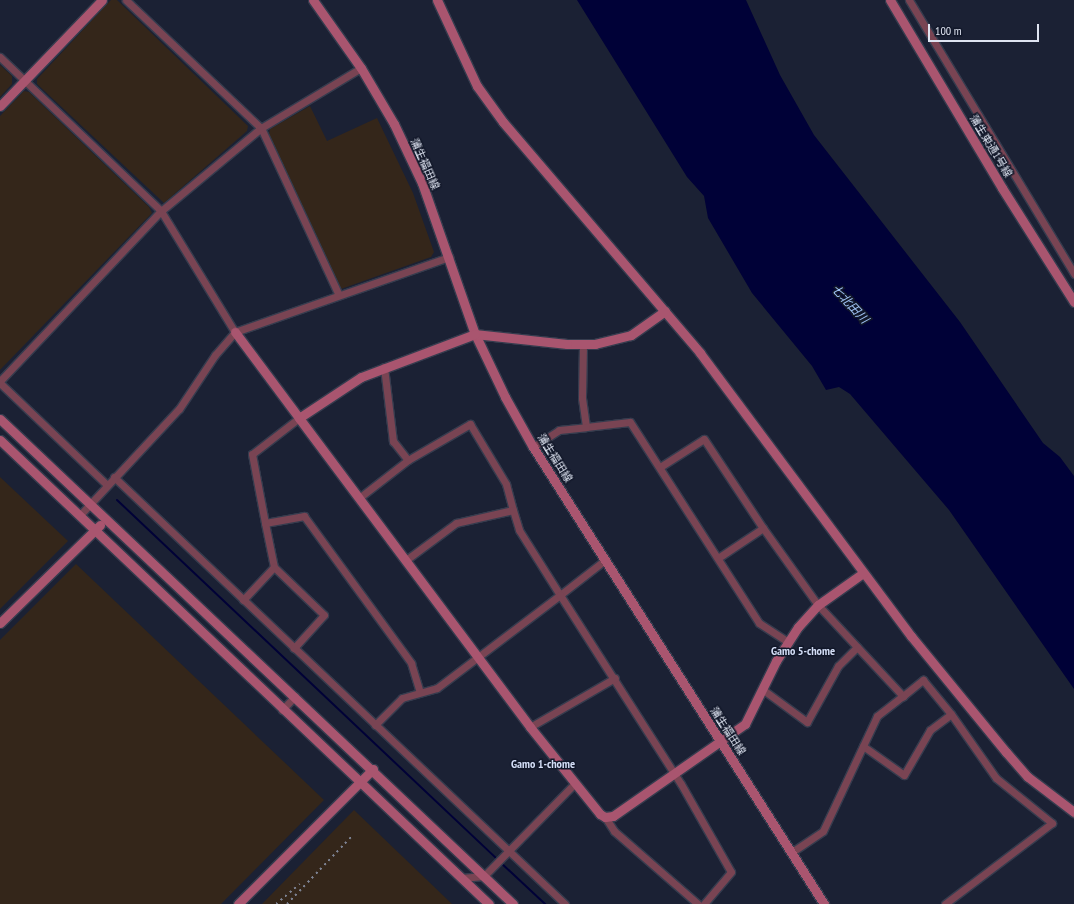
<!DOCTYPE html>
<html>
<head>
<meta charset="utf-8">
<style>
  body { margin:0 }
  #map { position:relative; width:1074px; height:904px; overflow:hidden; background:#1b2134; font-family:"PT Sans Narrow","Noto Sans JP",sans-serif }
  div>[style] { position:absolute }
  .industrial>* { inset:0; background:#34261a }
  .water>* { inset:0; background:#000137 }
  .stream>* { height:2px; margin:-1px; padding:0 1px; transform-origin:1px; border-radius:1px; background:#000137 }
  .roads { filter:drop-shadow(1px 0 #363c4e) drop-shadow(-1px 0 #363c4e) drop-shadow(0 1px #363c4e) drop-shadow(0 -1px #363c4e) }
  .street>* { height:7px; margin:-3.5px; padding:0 3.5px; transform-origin:3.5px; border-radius:3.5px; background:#794453 }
  .secondary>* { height:9px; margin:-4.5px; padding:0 4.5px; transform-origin:4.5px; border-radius:4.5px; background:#a9556f }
  .rail>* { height:2px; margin-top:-1px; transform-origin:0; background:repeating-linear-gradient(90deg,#7e8393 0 2px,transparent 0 6px) }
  span { translate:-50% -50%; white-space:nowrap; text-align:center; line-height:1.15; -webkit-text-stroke:3px #12182a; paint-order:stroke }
  .street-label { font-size:11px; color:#dfe4f1 }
  .water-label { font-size:12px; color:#a1c3f7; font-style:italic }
  .neighbourhood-label { font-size:12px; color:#d4def7; font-weight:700 }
  .scale { position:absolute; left:928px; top:24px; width:111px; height:18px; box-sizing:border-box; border:2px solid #dfe4f1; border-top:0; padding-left:5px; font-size:12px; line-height:14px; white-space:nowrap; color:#dfe4f1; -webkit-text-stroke:3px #12182a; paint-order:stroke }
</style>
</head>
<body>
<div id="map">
  <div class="industrial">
    <i style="clip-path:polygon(111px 0,117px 0,248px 126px,247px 131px,164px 203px,37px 84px,37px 79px)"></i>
    <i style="clip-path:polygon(0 65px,12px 76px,12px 84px,0 97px)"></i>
    <i style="clip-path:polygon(24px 91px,29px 92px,149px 207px,152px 213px,0 370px,0 116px)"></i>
    <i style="clip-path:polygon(310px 106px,327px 141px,377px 118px,413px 193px,434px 252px,431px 257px,341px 289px,269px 134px,270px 129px)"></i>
    <i style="clip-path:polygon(0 477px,68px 541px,0 609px)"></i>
    <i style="clip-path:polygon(76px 564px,324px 800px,221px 904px,0 904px,0 640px)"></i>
    <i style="clip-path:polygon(354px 810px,452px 904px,262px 904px)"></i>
  </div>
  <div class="water">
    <i style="clip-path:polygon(577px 0,746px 0,780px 75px,814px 135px,960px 322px,1043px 443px,1060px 457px,1074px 476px,1074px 689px,949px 510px,850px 394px,839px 387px,826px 390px,812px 366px,752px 293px,708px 218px,704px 196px,687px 177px)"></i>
  </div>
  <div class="stream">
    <i style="left:117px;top:500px;width:523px;rotate:43.37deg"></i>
    <i style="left:500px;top:862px;width:62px;rotate:43deg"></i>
  </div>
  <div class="roads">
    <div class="street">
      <i style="left:126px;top:0;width:186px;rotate:43.5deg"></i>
      <i style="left:261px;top:128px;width:184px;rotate:65deg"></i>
      <i style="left:909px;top:0;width:320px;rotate:58.9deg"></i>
      <i style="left:0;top:57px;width:223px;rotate:43.7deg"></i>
      <i style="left:161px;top:211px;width:142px;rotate:58.6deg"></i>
      <i style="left:583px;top:345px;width:53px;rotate:91.1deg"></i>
      <i style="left:582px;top:398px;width:29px;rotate:82deg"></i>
      <i style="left:586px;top:427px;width:44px;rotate:-6.5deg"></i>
      <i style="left:630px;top:422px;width:239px;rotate:57.3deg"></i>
      <i style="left:759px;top:623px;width:33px;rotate:33deg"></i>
      <i style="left:384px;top:367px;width:75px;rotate:83.1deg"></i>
      <i style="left:393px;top:441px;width:24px;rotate:52deg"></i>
      <i style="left:0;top:381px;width:234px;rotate:-46.6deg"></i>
      <i style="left:161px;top:211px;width:130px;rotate:-39.7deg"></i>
      <i style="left:261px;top:128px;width:117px;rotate:-31deg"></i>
      <i style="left:0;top:383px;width:148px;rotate:43.6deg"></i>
      <i style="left:299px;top:418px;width:59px;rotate:142.5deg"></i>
      <i style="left:252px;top:454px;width:70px;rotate:79.3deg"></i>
      <i style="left:265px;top:523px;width:40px;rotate:-10deg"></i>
      <i style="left:304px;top:516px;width:182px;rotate:53.9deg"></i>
      <i style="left:411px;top:663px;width:30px;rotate:73deg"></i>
      <i style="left:533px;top:447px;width:31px;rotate:-33deg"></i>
      <i style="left:559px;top:430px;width:27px;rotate:-6deg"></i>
      <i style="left:660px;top:467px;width:52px;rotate:-32.5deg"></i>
      <i style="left:704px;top:439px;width:107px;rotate:56.5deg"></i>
      <i style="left:763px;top:528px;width:95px;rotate:54.5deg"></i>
      <i style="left:818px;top:605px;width:125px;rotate:47deg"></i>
      <i style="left:903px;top:696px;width:26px;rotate:-39deg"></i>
      <i style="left:923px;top:680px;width:44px;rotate:50.5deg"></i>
      <i style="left:951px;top:714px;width:78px;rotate:54.9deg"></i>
      <i style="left:996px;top:778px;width:72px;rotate:38.8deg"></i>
      <i style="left:1052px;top:823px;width:134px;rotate:142.9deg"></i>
      <i style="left:114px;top:477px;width:621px;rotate:43.43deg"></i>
      <i style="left:359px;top:498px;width:62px;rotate:-37.8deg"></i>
      <i style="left:408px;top:460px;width:72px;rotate:-30.1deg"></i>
      <i style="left:470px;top:424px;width:70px;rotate:59deg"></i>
      <i style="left:506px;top:484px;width:27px;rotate:75deg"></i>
      <i style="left:513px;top:510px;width:58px;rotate:167.2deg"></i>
      <i style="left:456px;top:523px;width:62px;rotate:143.5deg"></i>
      <i style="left:513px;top:510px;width:21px;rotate:73deg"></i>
      <i style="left:519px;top:530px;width:77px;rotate:57.8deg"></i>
      <i style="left:560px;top:595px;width:57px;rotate:-37.9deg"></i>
      <i style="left:80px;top:515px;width:145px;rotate:-47deg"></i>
      <i style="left:179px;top:409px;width:65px;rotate:-56.3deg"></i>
      <i style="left:215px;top:355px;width:30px;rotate:-49deg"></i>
      <i style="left:235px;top:332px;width:227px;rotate:-19.3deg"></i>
      <i style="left:265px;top:523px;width:45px;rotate:78.4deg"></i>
      <i style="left:274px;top:567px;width:69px;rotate:43.8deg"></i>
      <i style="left:324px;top:615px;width:45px;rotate:132.3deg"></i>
      <i style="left:718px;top:558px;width:54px;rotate:-33.7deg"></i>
      <i style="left:243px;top:600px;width:45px;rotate:-46.8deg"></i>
      <i style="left:762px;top:689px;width:56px;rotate:36.3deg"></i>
      <i style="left:807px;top:722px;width:64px;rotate:-61deg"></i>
      <i style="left:838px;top:666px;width:27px;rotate:-45deg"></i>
      <i style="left:282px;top:710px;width:19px;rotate:-47deg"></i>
      <i style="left:375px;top:725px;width:38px;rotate:-45deg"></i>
      <i style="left:402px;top:698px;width:36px;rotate:-16deg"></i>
      <i style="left:437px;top:688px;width:154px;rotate:-37.1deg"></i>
      <i style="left:560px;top:595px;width:224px;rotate:57.4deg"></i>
      <i style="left:681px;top:784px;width:101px;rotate:60.4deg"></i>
      <i style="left:731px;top:872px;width:42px;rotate:130.2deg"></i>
      <i style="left:530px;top:727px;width:98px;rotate:-30deg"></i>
      <i style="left:863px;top:746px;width:50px;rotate:35.3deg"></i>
      <i style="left:904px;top:775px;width:52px;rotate:-60deg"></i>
      <i style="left:930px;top:730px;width:26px;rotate:-37deg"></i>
      <i style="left:605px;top:817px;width:17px;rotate:57deg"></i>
      <i style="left:614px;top:831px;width:111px;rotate:41deg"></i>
      <i style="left:792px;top:852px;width:37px;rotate:-34deg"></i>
      <i style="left:823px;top:831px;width:127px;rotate:-64.8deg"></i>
      <i style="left:877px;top:716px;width:33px;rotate:-38deg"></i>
      <i style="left:461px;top:878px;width:23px;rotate:-5deg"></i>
      <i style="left:484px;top:876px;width:130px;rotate:-45.6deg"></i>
    </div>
    <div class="secondary">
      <i style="left:313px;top:0;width:83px;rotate:54.8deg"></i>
      <i style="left:361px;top:68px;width:65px;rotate:59.5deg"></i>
      <i style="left:394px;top:124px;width:65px;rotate:64.6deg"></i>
      <i style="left:422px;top:183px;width:160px;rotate:70.7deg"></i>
      <i style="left:475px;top:334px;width:70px;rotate:64.5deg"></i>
      <i style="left:505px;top:397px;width:57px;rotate:60.8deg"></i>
      <i style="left:533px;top:447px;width:542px;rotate:57.51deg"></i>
      <i style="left:437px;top:0;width:95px;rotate:65.1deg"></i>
      <i style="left:477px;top:86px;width:44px;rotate:54.2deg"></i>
      <i style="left:503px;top:122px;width:304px;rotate:49.5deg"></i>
      <i style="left:700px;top:353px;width:353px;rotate:53.3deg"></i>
      <i style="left:911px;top:636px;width:150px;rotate:50.7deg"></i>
      <i style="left:1006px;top:752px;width:33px;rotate:49deg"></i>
      <i style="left:1028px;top:777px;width:58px;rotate:37.3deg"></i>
      <i style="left:890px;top:0;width:219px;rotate:59.2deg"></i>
      <i style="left:1002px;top:188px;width:135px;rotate:57.7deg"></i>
      <i style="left:0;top:106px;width:147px;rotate:-46.1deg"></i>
      <i style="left:665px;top:311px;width:42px;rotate:144.8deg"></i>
      <i style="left:631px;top:335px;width:37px;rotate:166deg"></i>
      <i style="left:595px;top:344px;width:28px;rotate:180deg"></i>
      <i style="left:567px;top:344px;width:93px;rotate:-173.8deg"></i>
      <i style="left:475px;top:334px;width:122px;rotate:159.3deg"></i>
      <i style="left:361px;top:377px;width:74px;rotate:146.5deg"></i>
      <i style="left:299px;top:418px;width:386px;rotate:53.2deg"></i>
      <i style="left:530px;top:727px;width:112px;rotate:51.2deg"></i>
      <i style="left:600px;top:814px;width:6px;rotate:31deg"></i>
      <i style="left:605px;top:817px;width:8px;rotate:-7deg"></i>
      <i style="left:613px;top:816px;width:161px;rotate:-34.9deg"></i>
      <i style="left:745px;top:724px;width:70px;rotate:-63.8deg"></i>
      <i style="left:776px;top:661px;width:40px;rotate:-57.1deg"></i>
      <i style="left:798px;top:627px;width:30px;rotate:-48deg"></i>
      <i style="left:818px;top:605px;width:55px;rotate:-35.4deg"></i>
      <i style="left:235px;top:332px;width:107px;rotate:53.3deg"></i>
      <i style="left:0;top:419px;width:706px;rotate:43.39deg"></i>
      <i style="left:0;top:440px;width:674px;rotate:43.5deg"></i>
      <i style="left:0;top:623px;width:140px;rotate:-44.4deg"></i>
      <i style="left:238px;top:904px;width:191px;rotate:-45deg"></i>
    </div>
  </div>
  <div class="rail">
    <i style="left:276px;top:904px;width:31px;rotate:-40deg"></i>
    <i style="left:287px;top:904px;width:95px;rotate:-46.3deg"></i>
  </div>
  <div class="street-label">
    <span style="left:991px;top:146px;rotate:59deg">蒲生東通1号線</span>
    <span style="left:425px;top:164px;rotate:66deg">蒲生福田線</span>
    <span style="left:555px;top:458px;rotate:58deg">蒲生福田線</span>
    <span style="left:728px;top:731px;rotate:57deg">蒲生福田線</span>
  </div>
  <div class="water-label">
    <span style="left:850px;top:304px;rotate:47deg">七北田川</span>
  </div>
  <div class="neighbourhood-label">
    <span style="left:803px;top:651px">Gamo 5-chome</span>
    <span style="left:543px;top:764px">Gamo 1-chome</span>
  </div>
  <div class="scale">100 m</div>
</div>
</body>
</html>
